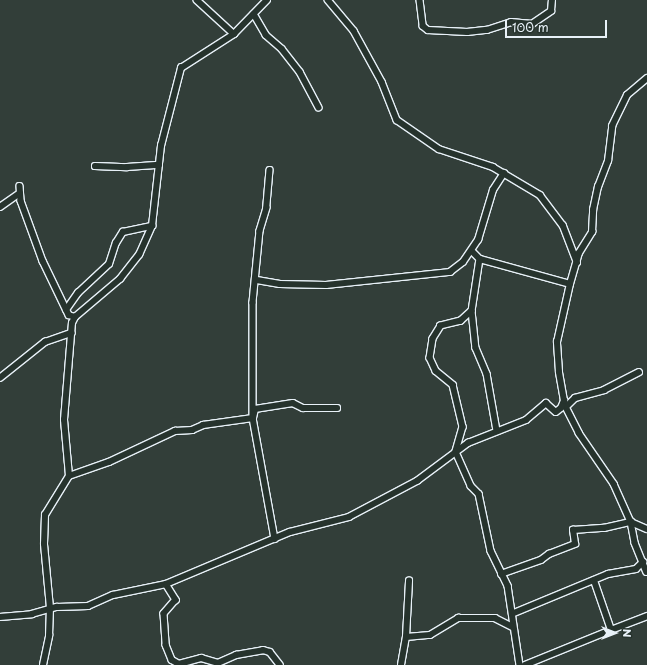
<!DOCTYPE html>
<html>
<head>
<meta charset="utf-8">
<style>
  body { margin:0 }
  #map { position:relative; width:647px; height:665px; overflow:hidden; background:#323e39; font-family:"Playpen Sans",sans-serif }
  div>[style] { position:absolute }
  .roads { filter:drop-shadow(1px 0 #e8f1f8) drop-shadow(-1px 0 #e8f1f8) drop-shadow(0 1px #e8f1f8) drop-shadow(0 -1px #e8f1f8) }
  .street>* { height:5.5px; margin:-2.75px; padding:0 2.75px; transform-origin:2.75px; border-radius:2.75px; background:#26332d }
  span { translate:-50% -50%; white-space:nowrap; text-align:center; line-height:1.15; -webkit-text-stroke:3px #26332d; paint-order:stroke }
  .north { position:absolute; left:595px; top:613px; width:40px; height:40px; -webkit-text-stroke:3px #26332d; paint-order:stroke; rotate:90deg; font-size:11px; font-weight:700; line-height:16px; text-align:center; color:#e8f1f8 }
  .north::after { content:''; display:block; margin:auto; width:14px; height:18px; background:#e8f1f8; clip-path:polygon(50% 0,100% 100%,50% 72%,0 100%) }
  .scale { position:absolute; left:505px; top:20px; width:102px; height:18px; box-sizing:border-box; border:2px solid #e8f1f8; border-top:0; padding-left:5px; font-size:12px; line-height:14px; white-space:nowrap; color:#e8f1f8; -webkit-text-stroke:3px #26332d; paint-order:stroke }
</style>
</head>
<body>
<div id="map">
  <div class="roads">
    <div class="street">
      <i style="left:197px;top:0;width:50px;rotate:42.6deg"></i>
      <i style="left:328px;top:0;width:40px;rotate:50deg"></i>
      <i style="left:354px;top:31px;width:58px;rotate:61.2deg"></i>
      <i style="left:382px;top:82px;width:41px;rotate:68.5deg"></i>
      <i style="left:397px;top:120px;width:51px;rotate:34.6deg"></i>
      <i style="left:439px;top:149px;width:57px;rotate:18.4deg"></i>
      <i style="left:493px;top:167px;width:55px;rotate:30.8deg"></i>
      <i style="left:540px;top:195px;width:38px;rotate:53deg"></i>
      <i style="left:563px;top:225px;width:40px;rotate:69deg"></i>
      <i style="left:420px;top:0;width:26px;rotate:83deg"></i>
      <i style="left:423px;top:26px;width:6px;rotate:39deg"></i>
      <i style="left:428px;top:30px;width:39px;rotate:3deg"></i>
      <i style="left:467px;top:32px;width:20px;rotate:-6deg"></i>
      <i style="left:487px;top:30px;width:25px;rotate:-18deg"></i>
      <i style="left:511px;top:22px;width:21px;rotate:5deg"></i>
      <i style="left:532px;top:24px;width:23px;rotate:-34deg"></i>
      <i style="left:551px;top:11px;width:11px;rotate:-85deg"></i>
      <i style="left:254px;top:14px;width:24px;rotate:60deg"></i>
      <i style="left:266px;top:35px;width:21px;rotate:41deg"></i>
      <i style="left:282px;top:49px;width:29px;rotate:52deg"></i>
      <i style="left:300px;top:72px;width:40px;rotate:62deg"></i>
      <i style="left:95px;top:166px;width:32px;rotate:2deg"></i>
      <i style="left:127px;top:167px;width:32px;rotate:-4deg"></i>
      <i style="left:270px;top:170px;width:38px;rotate:95deg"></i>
      <i style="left:267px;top:208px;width:24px;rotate:107deg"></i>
      <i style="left:260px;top:231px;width:72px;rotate:95.6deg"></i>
      <i style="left:253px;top:303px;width:115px;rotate:90deg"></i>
      <i style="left:253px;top:418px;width:123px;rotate:79.7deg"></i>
      <i style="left:20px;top:186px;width:15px;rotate:86deg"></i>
      <i style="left:21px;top:201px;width:64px;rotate:69.9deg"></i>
      <i style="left:43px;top:261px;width:60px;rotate:64.3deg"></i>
      <i style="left:69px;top:315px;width:6px;rotate:18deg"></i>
      <i style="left:0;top:207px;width:24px;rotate:-35deg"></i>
      <i style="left:472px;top:251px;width:11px;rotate:45deg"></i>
      <i style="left:480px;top:259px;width:93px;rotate:15.5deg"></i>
      <i style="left:480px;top:259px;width:53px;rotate:98.7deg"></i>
      <i style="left:472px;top:311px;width:15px;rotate:138deg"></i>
      <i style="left:461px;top:321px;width:21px;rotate:166deg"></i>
      <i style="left:441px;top:326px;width:15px;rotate:122deg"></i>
      <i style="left:433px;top:339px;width:19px;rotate:99deg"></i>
      <i style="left:430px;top:358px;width:14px;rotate:65deg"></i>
      <i style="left:436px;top:371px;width:22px;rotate:39deg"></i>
      <i style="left:453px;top:385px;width:43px;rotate:76.6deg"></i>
      <i style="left:463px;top:427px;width:26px;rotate:106deg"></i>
      <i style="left:456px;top:452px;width:37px;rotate:66deg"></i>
      <i style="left:471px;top:486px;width:11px;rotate:45deg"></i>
      <i style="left:479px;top:494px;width:58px;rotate:78.1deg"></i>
      <i style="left:491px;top:551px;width:39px;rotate:64deg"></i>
      <i style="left:508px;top:586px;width:80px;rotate:81.4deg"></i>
      <i style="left:257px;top:280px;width:23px;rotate:10deg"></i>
      <i style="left:280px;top:284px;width:46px;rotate:1.2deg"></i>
      <i style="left:326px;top:285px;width:125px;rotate:-6deg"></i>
      <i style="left:450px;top:272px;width:16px;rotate:-38deg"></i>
      <i style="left:463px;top:262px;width:27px;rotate:-56deg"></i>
      <i style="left:478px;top:240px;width:52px;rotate:-73.3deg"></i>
      <i style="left:493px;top:190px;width:20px;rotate:-57deg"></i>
      <i style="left:66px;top:310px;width:21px;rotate:-55deg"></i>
      <i style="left:78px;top:293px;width:42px;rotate:-43.1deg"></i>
      <i style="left:109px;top:264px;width:22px;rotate:-72deg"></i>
      <i style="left:116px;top:243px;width:13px;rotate:-58deg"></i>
      <i style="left:123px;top:232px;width:30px;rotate:-12deg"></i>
      <i style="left:472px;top:311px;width:37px;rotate:84deg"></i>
      <i style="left:476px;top:348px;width:28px;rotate:67deg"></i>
      <i style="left:487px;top:374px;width:58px;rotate:80deg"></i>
      <i style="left:0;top:378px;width:58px;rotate:-38.7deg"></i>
      <i style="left:45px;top:342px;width:28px;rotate:-19deg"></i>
      <i style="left:564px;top:403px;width:34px;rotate:63deg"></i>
      <i style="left:579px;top:433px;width:62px;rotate:55.5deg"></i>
      <i style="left:614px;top:484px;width:42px;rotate:65.9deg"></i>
      <i style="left:631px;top:522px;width:21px;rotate:79deg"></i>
      <i style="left:635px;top:543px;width:31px;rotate:68deg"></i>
      <i style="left:567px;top:406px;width:11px;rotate:-45deg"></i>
      <i style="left:575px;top:398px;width:30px;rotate:-15deg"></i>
      <i style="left:604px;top:390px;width:39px;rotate:-27deg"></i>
      <i style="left:69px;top:476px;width:42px;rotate:-19.3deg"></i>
      <i style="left:109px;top:462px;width:73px;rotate:-25.2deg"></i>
      <i style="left:175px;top:431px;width:17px;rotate:-3deg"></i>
      <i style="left:192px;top:430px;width:12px;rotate:-24deg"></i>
      <i style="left:203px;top:425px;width:50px;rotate:-8deg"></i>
      <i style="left:253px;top:418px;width:9px;rotate:-77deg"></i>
      <i style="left:255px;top:409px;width:38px;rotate:-9deg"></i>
      <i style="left:293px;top:403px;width:11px;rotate:27deg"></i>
      <i style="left:303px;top:408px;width:34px"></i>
      <i style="left:501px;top:574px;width:42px;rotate:-19.3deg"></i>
      <i style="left:541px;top:560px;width:10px;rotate:-37deg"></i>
      <i style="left:549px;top:554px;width:28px;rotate:-21deg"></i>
      <i style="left:575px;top:544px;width:14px;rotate:-98deg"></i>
      <i style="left:573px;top:530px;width:31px;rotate:-4deg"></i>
      <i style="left:604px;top:528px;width:28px;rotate:-13deg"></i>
      <i style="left:631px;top:522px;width:17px;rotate:24deg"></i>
      <i style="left:166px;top:584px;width:19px;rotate:58deg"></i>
      <i style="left:176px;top:600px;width:18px;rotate:131deg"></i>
      <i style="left:164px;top:614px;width:31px;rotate:86deg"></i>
      <i style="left:166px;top:645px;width:16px;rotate:68deg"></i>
      <i style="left:172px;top:660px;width:8px;rotate:30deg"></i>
      <i style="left:179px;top:664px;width:23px;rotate:-15deg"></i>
      <i style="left:201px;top:658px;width:18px;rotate:16deg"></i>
      <i style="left:218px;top:663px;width:20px;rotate:-24deg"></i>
      <i style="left:236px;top:655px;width:27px;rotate:-10deg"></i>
      <i style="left:263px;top:650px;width:7px;rotate:16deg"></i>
      <i style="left:270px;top:652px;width:16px;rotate:52deg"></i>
      <i style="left:514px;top:613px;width:102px;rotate:-22.5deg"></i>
      <i style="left:608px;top:574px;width:28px;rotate:-10deg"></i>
      <i style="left:636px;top:569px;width:10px;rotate:-45deg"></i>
      <i style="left:0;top:617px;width:32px;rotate:-5deg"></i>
      <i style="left:32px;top:614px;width:26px;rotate:-16deg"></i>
      <i style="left:57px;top:607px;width:31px;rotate:-2deg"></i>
      <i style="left:88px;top:606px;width:27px;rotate:-24deg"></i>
      <i style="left:113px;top:595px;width:54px;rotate:-11.7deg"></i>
      <i style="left:166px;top:584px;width:134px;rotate:-22.8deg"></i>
      <i style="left:290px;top:532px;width:61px;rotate:-14.3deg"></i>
      <i style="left:349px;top:517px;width:77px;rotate:-27.9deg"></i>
      <i style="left:417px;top:481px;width:64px;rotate:-36.7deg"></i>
      <i style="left:468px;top:443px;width:62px;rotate:-21.6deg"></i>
      <i style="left:526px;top:420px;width:26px;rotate:-40deg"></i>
      <i style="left:546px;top:403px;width:13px;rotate:42deg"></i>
      <i style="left:556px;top:412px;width:6px;rotate:-39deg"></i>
      <i style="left:561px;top:408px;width:8px;rotate:-67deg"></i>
      <i style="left:564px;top:401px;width:29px;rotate:-100deg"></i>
      <i style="left:559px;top:372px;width:30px;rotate:-94deg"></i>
      <i style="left:557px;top:342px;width:59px;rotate:-77.4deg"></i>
      <i style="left:570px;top:284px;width:32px;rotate:-74deg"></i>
      <i style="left:579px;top:253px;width:25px;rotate:-58deg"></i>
      <i style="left:592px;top:232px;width:22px;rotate:-87deg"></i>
      <i style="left:593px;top:210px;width:24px;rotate:-78deg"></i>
      <i style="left:598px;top:187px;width:28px;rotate:-69deg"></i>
      <i style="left:608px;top:161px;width:35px;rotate:-83deg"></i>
      <i style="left:612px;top:126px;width:34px;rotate:-64deg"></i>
      <i style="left:627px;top:95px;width:26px;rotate:-40deg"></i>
      <i style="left:611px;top:630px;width:39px;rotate:-21deg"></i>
      <i style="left:406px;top:637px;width:24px;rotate:-5deg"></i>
      <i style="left:430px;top:635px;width:33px;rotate:-31deg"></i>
      <i style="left:458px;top:618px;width:37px"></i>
      <i style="left:495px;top:618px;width:20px;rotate:27deg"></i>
      <i style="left:43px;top:665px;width:30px;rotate:-78deg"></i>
      <i style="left:49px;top:636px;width:28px;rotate:-88deg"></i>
      <i style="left:50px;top:608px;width:64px;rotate:-95.4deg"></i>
      <i style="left:44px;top:544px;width:29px;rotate:-88deg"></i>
      <i style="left:45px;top:515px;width:46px;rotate:-58.4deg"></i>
      <i style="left:69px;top:476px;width:56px;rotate:-95.1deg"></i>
      <i style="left:64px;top:420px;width:97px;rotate:-85.3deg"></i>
      <i style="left:72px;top:323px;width:7px;rotate:-63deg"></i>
      <i style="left:75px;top:317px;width:59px;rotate:-40.2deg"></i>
      <i style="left:120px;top:279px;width:31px;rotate:-52deg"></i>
      <i style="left:139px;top:255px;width:32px;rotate:-66deg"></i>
      <i style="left:152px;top:226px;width:81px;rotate:-83.6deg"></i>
      <i style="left:161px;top:146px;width:81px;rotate:-75.6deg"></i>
      <i style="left:181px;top:68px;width:63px;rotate:-32.7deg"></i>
      <i style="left:234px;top:34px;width:47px;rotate:-45.9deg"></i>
      <i style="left:401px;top:665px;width:28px;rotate:-80deg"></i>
      <i style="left:406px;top:637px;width:56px;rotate:-86.9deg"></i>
      <i style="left:525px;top:665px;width:93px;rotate:-22.1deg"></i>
      <i style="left:611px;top:630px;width:52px;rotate:-109.1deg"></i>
    </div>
  </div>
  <div class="north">N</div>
  <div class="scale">100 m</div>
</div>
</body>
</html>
